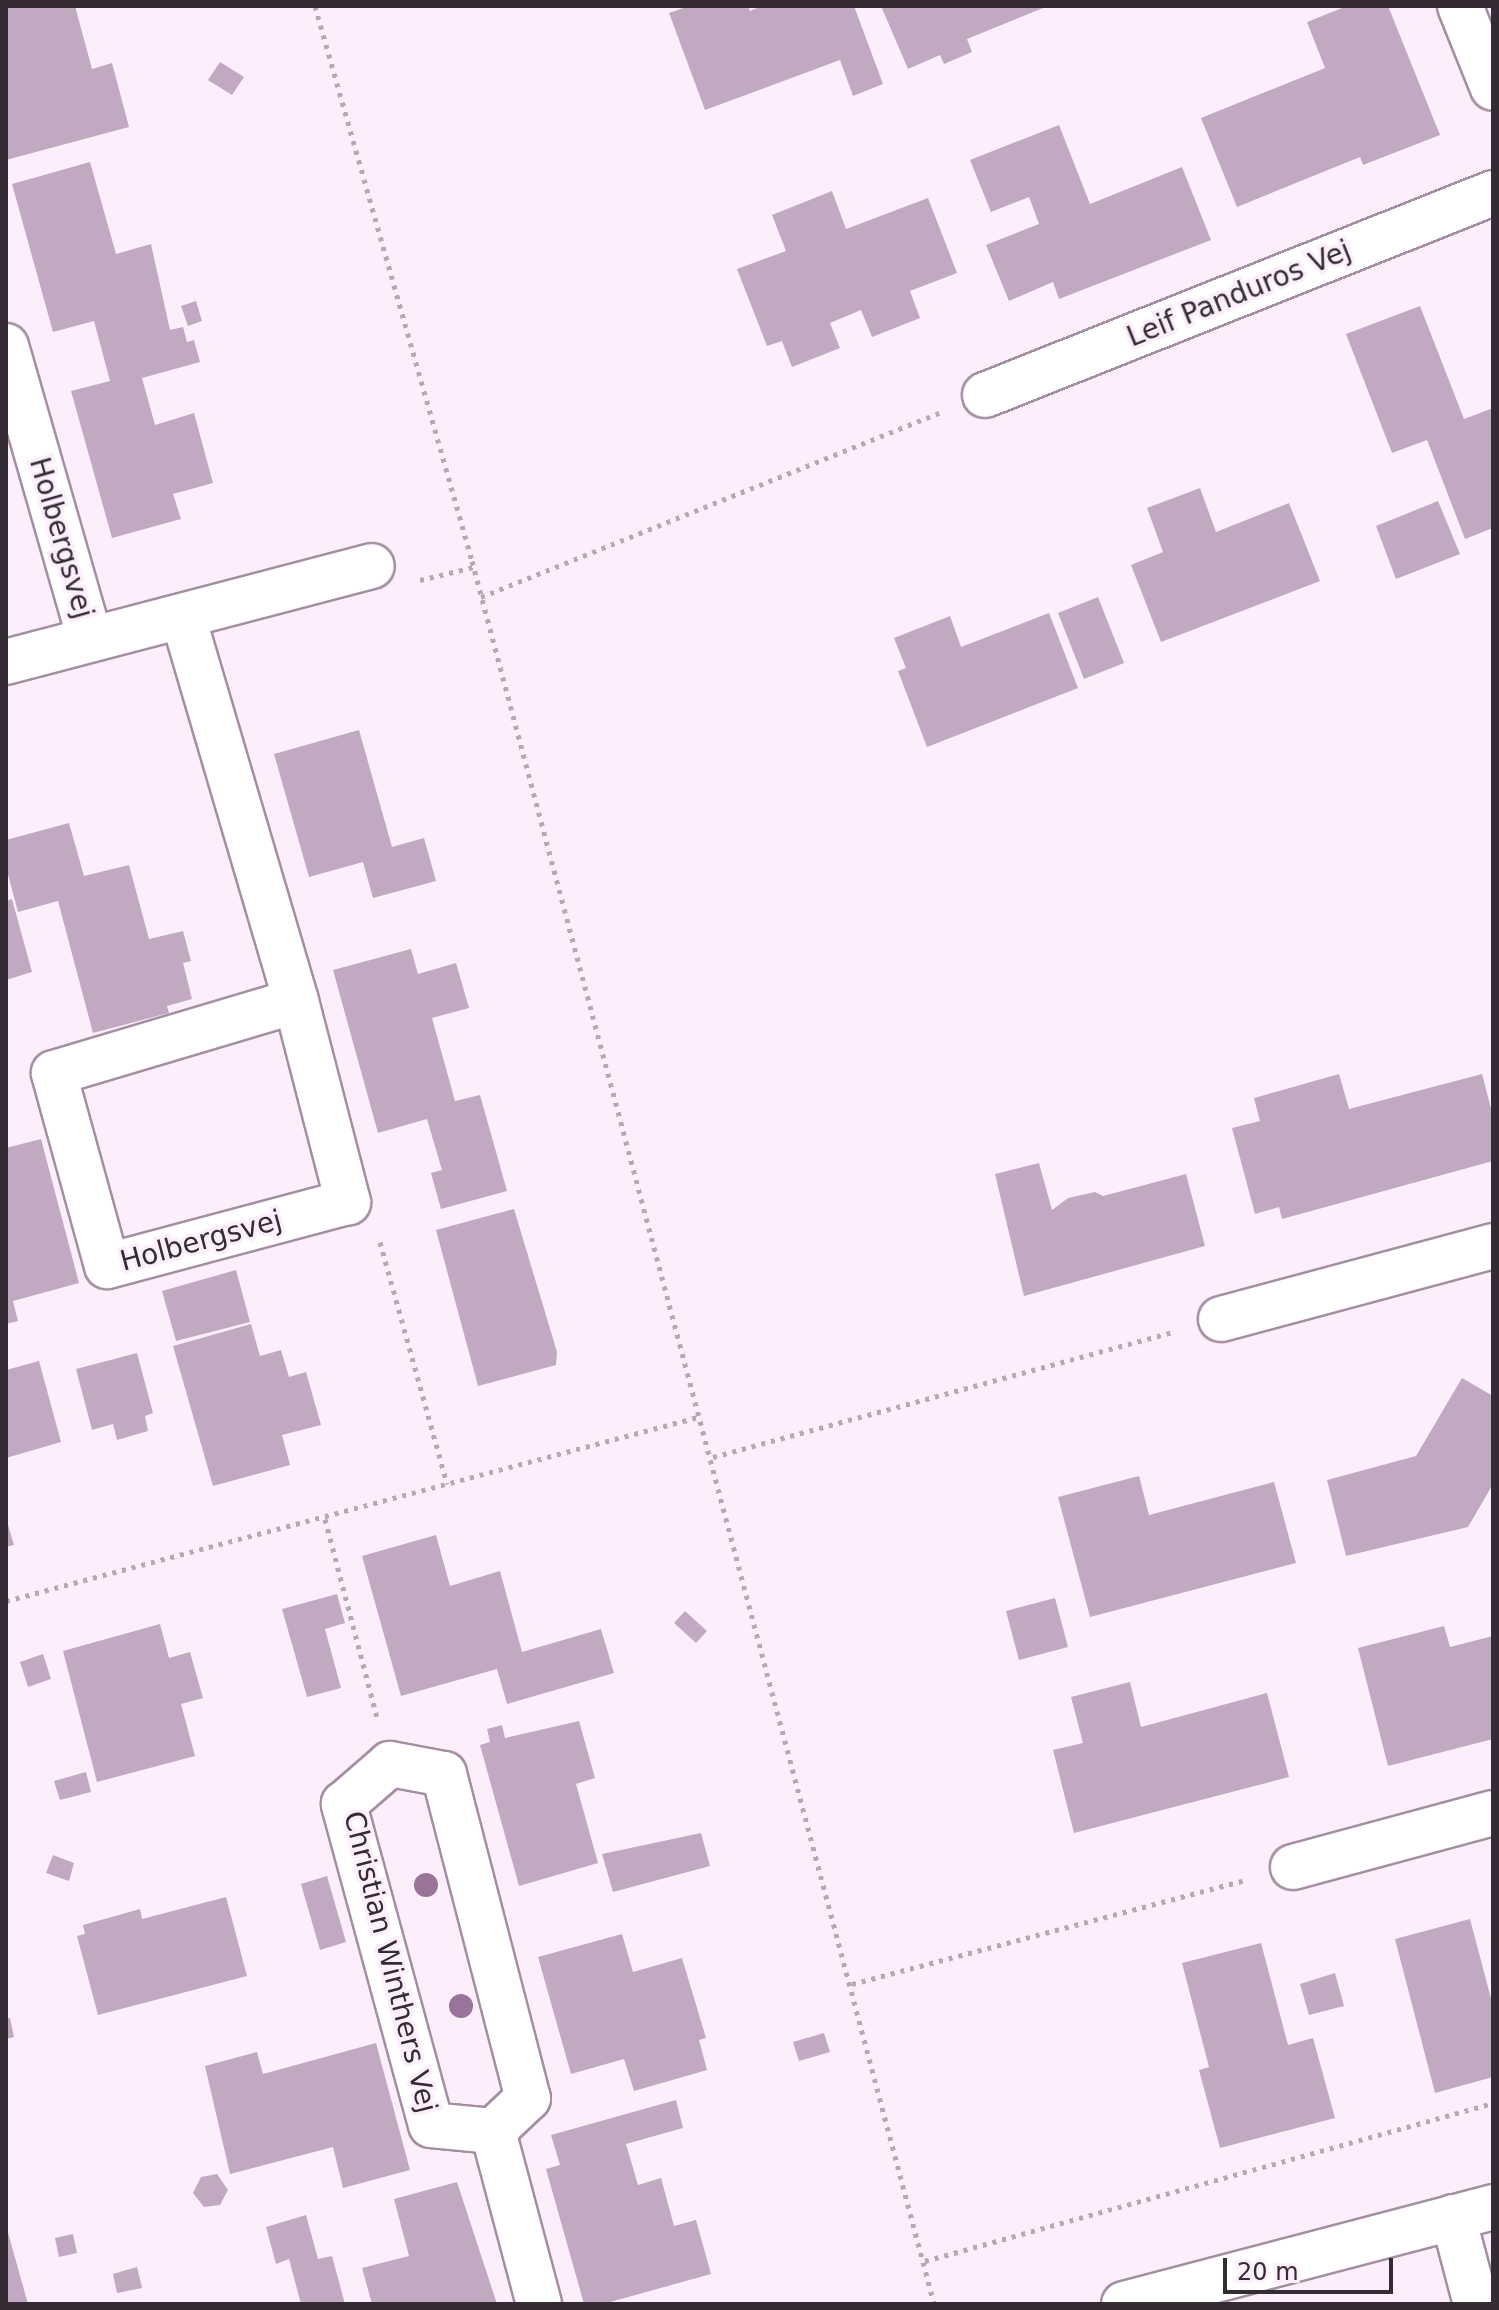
<!DOCTYPE html>
<html>
<head>
<meta charset="utf-8">
<style>
  body { margin:0 }
  #map { position:relative; width:1499px; height:2310px; overflow:hidden; background:#fdeefc; font-family:"DejaVu Sans",sans-serif }
  div>[style] { position:absolute }
  .building>* { inset:0; background:#c1aac1 }
  .path>* { height:5px; margin-top:-2.5px; transform-origin:0; background:repeating-linear-gradient(90deg,#b6a9b6 0 4px,transparent 0 10px) }
  .roads { filter:drop-shadow(2px 0 #a48ea4) drop-shadow(-2px 0 #a48ea4) drop-shadow(0 2px #a48ea4) drop-shadow(0 -2px #a48ea4) }
  .minor>* { height:44px; margin:-22px; padding:0 22px; transform-origin:22px; border-radius:22px; background:#fff }
  .trees>* { width:24px; height:24px; margin:-12px; border-radius:50%; background:#99739a }
  span { translate:-50% -50%; white-space:nowrap; text-align:center; line-height:1.15; -webkit-text-stroke:7px #fdeefc; paint-order:stroke }
  .street-label { font-size:28px; color:#342b34 }
  .frame { position:absolute; inset:0; border:8px solid #342b34; pointer-events:none }
  .scale { position:absolute; left:1223px; top:2258px; width:170px; height:36px; box-sizing:border-box; border:4px solid #342b34; border-top:0; padding-left:10px; font-size:24px; line-height:28px; white-space:nowrap; color:#342b34; -webkit-text-stroke:6px #fdeefc; paint-order:stroke }
</style>
</head>
<body>
<div id="map">
  <div class="building">
    <i style="clip-path:polygon(6px 6px,75px 6px,92px 69px,112px 63px,129px 127px,6px 160px)"></i>
    <i style="clip-path:polygon(689px 6px,748px 6px,750px 11px,762px 6px,854px 6px,883px 84px,853px 96px,840px 60px,705px 110px,669px 13px)"></i>
    <i style="clip-path:polygon(881px 6px,1048px 6px,967px 39px,972px 52px,944px 64px,940px 55px,908px 69px)"></i>
    <i style="clip-path:polygon(1347px 6px,1388px 6px,1440px 135px,1363px 165px,1360px 157px,1237px 207px,1201px 118px,1325px 68px,1307px 22px)"></i>
    <i style="clip-path:polygon(220px 62px,244px 77px,232px 95px,208px 80px)"></i>
    <i style="clip-path:polygon(1059px 125px,1090px 204px,1182px 167px,1211px 240px,1059px 299px,1053px 282px,1009px 301px,986px 245px,1039px 224px,1029px 197px,991px 212px,970px 160px)"></i>
    <i style="clip-path:polygon(90px 162px,116px 254px,151px 244px,170px 330px,183px 327px,187px 342px,194px 340px,200px 362px,142px 378px,155px 425px,194px 413px,213px 483px,173px 494px,181px 519px,112px 538px,71px 391px,110px 381px,94px 321px,53px 332px,12px 184px)"></i>
    <i style="clip-path:polygon(832px 191px,846px 229px,928px 198px,957px 273px,910px 291px,920px 318px,872px 337px,861px 310px,830px 323px,840px 348px,792px 367px,782px 341px,767px 346px,737px 269px,786px 251px,772px 215px)"></i>
    <i style="clip-path:polygon(196px 301px,202px 321px,188px 326px,181px 306px)"></i>
    <i style="clip-path:polygon(1420px 306px,1464px 419px,1493px 408px,1493px 528px,1465px 539px,1427px 440px,1392px 453px,1346px 334px)"></i>
    <i style="clip-path:polygon(1200px 488px,1216px 532px,1289px 503px,1320px 581px,1161px 642px,1131px 565px,1163px 552px,1147px 508px)"></i>
    <i style="clip-path:polygon(1438px 501px,1460px 554px,1396px 579px,1376px 526px)"></i>
    <i style="clip-path:polygon(1098px 597px,1124px 663px,1084px 679px,1058px 613px)"></i>
    <i style="clip-path:polygon(1049px 613px,1078px 688px,927px 747px,898px 671px,906px 668px,894px 638px,950px 616px,961px 647px)"></i>
    <i style="clip-path:polygon(359px 730px,392px 847px,424px 838px,436px 881px,373px 898px,363px 862px,309px 877px,274px 754px)"></i>
    <i style="clip-path:polygon(69px 823px,84px 876px,129px 865px,149px 939px,183px 931px,191px 961px,183px 963px,192px 999px,167px 1006px,169px 1013px,93px 1033px,58px 901px,18px 912px,6px 867px,6px 840px)"></i>
    <i style="clip-path:polygon(12px 899px,32px 972px,6px 980px,6px 901px)"></i>
    <i style="clip-path:polygon(411px 949px,418px 974px,456px 963px,469px 1008px,432px 1018px,455px 1101px,480px 1095px,507px 1191px,441px 1209px,431px 1173px,442px 1170px,427px 1119px,378px 1133px,333px 970px)"></i>
    <i style="clip-path:polygon(1339px 1074px,1349px 1109px,1482px 1074px,1493px 1116px,1493px 1161px,1282px 1219px,1279px 1207px,1255px 1214px,1232px 1128px,1260px 1121px,1254px 1098px)"></i>
    <i style="clip-path:polygon(41px 1139px,79px 1283px,13px 1301px,18px 1321px,6px 1324px,6px 1148px)"></i>
    <i style="clip-path:polygon(1039px 1163px,1052px 1210px,1068px 1198px,1095px 1192px,1103px 1196px,1186px 1174px,1205px 1246px,1024px 1296px,995px 1174px)"></i>
    <i style="clip-path:polygon(514px 1209px,557px 1352px,556px 1365px,478px 1386px,436px 1230px)"></i>
    <i style="clip-path:polygon(236px 1270px,250px 1322px,176px 1341px,162px 1291px)"></i>
    <i style="clip-path:polygon(251px 1324px,260px 1356px,281px 1350px,289px 1377px,306px 1372px,321px 1425px,282px 1435px,290px 1465px,213px 1486px,173px 1346px)"></i>
    <i style="clip-path:polygon(137px 1353px,153px 1413px,145px 1416px,148px 1431px,117px 1440px,113px 1424px,92px 1430px,76px 1369px)"></i>
    <i style="clip-path:polygon(39px 1361px,61px 1442px,6px 1458px,6px 1370px)"></i>
    <i style="clip-path:polygon(1462px 1378px,1493px 1396px,1493px 1484px,1468px 1527px,1346px 1556px,1327px 1480px,1416px 1456px)"></i>
    <i style="clip-path:polygon(1139px 1476px,1149px 1515px,1274px 1482px,1296px 1563px,1090px 1617px,1058px 1497px)"></i>
    <i style="clip-path:polygon(6px 1518px,14px 1545px,6px 1547px)"></i>
    <i style="clip-path:polygon(436px 1535px,450px 1586px,500px 1571px,522px 1652px,601px 1629px,614px 1673px,507px 1704px,497px 1669px,401px 1696px,362px 1556px)"></i>
    <i style="clip-path:polygon(337px 1594px,345px 1623px,325px 1629px,341px 1688px,307px 1697px,282px 1609px)"></i>
    <i style="clip-path:polygon(1055px 1598px,1068px 1647px,1019px 1660px,1006px 1611px)"></i>
    <i style="clip-path:polygon(685px 1611px,707px 1631px,696px 1643px,674px 1623px)"></i>
    <i style="clip-path:polygon(160px 1624px,169px 1658px,190px 1652px,203px 1698px,181px 1704px,195px 1756px,97px 1782px,63px 1651px)"></i>
    <i style="clip-path:polygon(1444px 1626px,1450px 1647px,1493px 1636px,1493px 1739px,1388px 1766px,1358px 1648px)"></i>
    <i style="clip-path:polygon(43px 1654px,51px 1679px,28px 1687px,20px 1662px)"></i>
    <i style="clip-path:polygon(1130px 1682px,1141px 1727px,1267px 1693px,1289px 1777px,1074px 1833px,1053px 1750px,1083px 1743px,1071px 1697px)"></i>
    <i style="clip-path:polygon(579px 1721px,595px 1778px,576px 1784px,598px 1863px,519px 1886px,480px 1745px,490px 1742px,487px 1729px,502px 1725px,505px 1738px)"></i>
    <i style="clip-path:polygon(86px 1772px,91px 1792px,60px 1800px,54px 1781px)"></i>
    <i style="clip-path:polygon(701px 1833px,710px 1866px,613px 1892px,602px 1854px)"></i>
    <i style="clip-path:polygon(53px 1855px,74px 1863px,69px 1881px,46px 1873px)"></i>
    <i style="clip-path:polygon(327px 1876px,346px 1942px,320px 1950px,301px 1884px)"></i>
    <i style="clip-path:polygon(226px 1897px,247px 1976px,98px 2015px,77px 1936px,85px 1934px,83px 1925px,140px 1909px,142px 1919px)"></i>
    <i style="clip-path:polygon(1470px 1919px,1493px 2006px,1493px 2077px,1435px 2093px,1395px 1939px)"></i>
    <i style="clip-path:polygon(622px 1934px,633px 1972px,682px 1958px,706px 2038px,699px 2040px,707px 2070px,634px 2091px,624px 2059px,571px 2074px,538px 1957px)"></i>
    <i style="clip-path:polygon(1261px 1943px,1288px 2045px,1313px 2038px,1335px 2118px,1220px 2148px,1199px 2070px,1209px 2067px,1182px 1963px)"></i>
    <i style="clip-path:polygon(1335px 1973px,1344px 2006px,1309px 2015px,1300px 1984px)"></i>
    <i style="clip-path:polygon(10px 2018px,14px 2037px,6px 2039px,6px 2019px)"></i>
    <i style="clip-path:polygon(824px 2033px,830px 2052px,799px 2061px,793px 2042px)"></i>
    <i style="clip-path:polygon(376px 2043px,410px 2170px,343px 2188px,333px 2147px,230px 2174px,205px 2066px,257px 2052px,263px 2074px)"></i>
    <i style="clip-path:polygon(676px 2100px,683px 2128px,626px 2144px,638px 2185px,661px 2178px,674px 2226px,696px 2220px,711px 2274px,603px 2304px,584px 2304px,546px 2169px,560px 2165px,551px 2135px)"></i>
    <i style="clip-path:polygon(217px 2174px,228px 2190px,220px 2205px,204px 2207px,193px 2193px,201px 2177px)"></i>
    <i style="clip-path:polygon(457px 2182px,497px 2304px,372px 2304px,362px 2268px,409px 2256px,394px 2199px)"></i>
    <i style="clip-path:polygon(306px 2215px,318px 2259px,332px 2256px,345px 2304px,301px 2304px,289px 2259px,276px 2264px,266px 2227px)"></i>
    <i style="clip-path:polygon(6px 2229px,7px 2229px,28px 2304px,6px 2304px)"></i>
    <i style="clip-path:polygon(73px 2234px,77px 2253px,59px 2257px,55px 2238px)"></i>
    <i style="clip-path:polygon(137px 2267px,142px 2288px,117px 2293px,113px 2274px)"></i>
  </div>
  <div class="path">
    <i style="left:315px;top:6px;width:577px;rotate:74.2deg"></i>
    <i style="left:472px;top:561px;width:1803px;rotate:75.15deg"></i>
    <i style="left:420px;top:580px;width:56px;rotate:-13.5deg"></i>
    <i style="left:481px;top:597px;width:494px;rotate:-21.9deg"></i>
    <i style="left:380px;top:1242px;width:251px;rotate:74.5deg"></i>
    <i style="left:713px;top:1457px;width:478px;rotate:-15.2deg"></i>
    <i style="left:325px;top:1519px;width:205px;rotate:75.3deg"></i>
    <i style="left:6px;top:1601px;width:720px;rotate:-14.89deg"></i>
    <i style="left:852px;top:1984px;width:407px;rotate:-14.8deg"></i>
    <i style="left:925px;top:2261px;width:590px;rotate:-15.54deg"></i>
  </div>
  <div class="roads">
    <div class="minor">
      <i style="left:1460px;top:6px;width:88px;rotate:68.1deg"></i>
      <i style="left:6px;top:346px;width:305px;rotate:74deg"></i>
      <i style="left:985px;top:395px;width:547px;rotate:-21.68deg"></i>
      <i style="left:183px;top:617px;width:400px;rotate:73.6deg"></i>
      <i style="left:296px;top:1001px;width:208px;rotate:75.5deg"></i>
      <i style="left:348px;top:1202px;width:249px;rotate:165.1deg"></i>
      <i style="left:107px;top:1266px;width:200px;rotate:-105.4deg"></i>
      <i style="left:54px;top:1073px;width:252px;rotate:-16.6deg"></i>
      <i style="left:6px;top:662px;width:378px;rotate:-14.7deg"></i>
      <i style="left:1221px;top:1319px;width:282px;rotate:-15deg"></i>
      <i style="left:390px;top:1764px;width:55px;rotate:10.5deg"></i>
      <i style="left:444px;top:1774px;width:335px;rotate:75.5deg"></i>
      <i style="left:528px;top:2098px;width:48px;rotate:136.7deg"></i>
      <i style="left:493px;top:2131px;width:62px;rotate:-174.5deg"></i>
      <i style="left:431px;top:2125px;width:333px;rotate:-105.2deg"></i>
      <i style="left:344px;top:1804px;width:61px;rotate:-41deg"></i>
      <i style="left:1293px;top:1867px;width:207px;rotate:-15.1deg"></i>
      <i style="left:493px;top:2131px;width:179px;rotate:75.1deg"></i>
      <i style="left:1453px;top:2217px;width:90px;rotate:75.2deg"></i>
      <i style="left:1124px;top:2304px;width:382px;rotate:-14.7deg"></i>
    </div>
  </div>
  <div class="trees">
    <i style="left:426px;top:1885px"></i>
    <i style="left:461px;top:2006px"></i>
  </div>
  <div class="street-label">
    <span style="left:1239px;top:294px;rotate:-22deg">Leif Panduros Vej</span>
    <span style="left:61px;top:538px;rotate:74deg">Holbergsvej</span>
    <span style="left:201px;top:1241px;rotate:-15deg">Holbergsvej</span>
    <span style="left:390px;top:1962px;rotate:76deg">Christian Winthers Vej</span>
  </div>
  <div class="frame"></div>
  <div class="scale">20 m</div>
</div>
</body>
</html>
